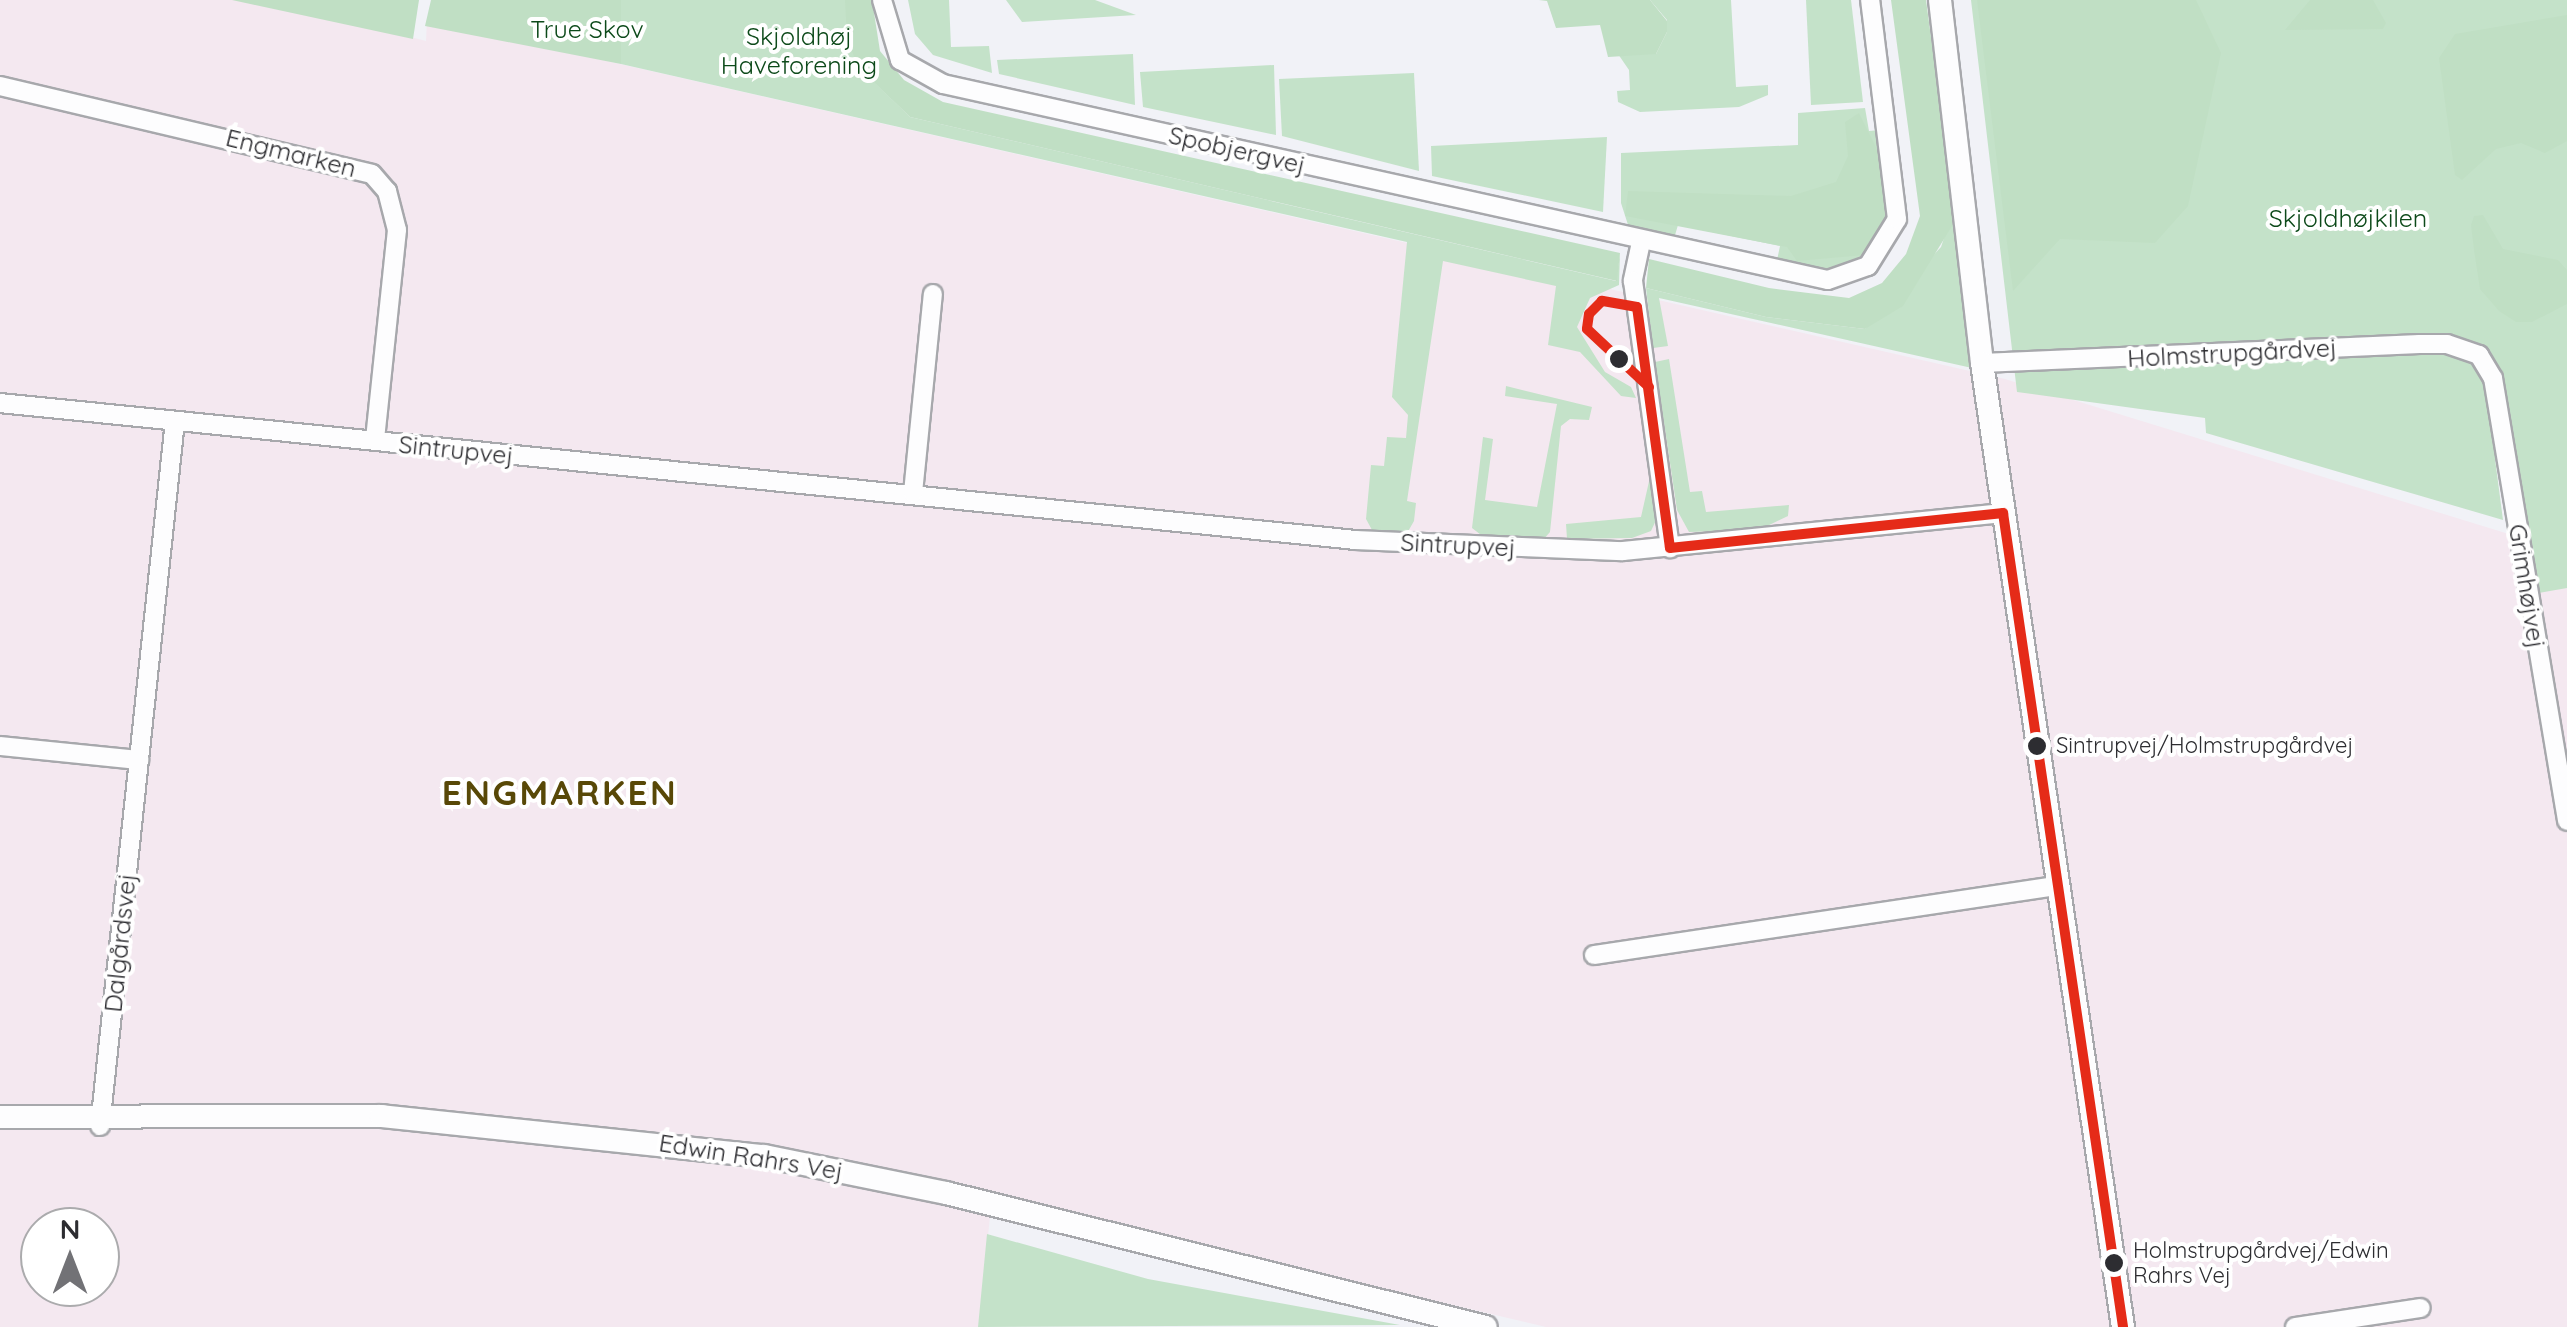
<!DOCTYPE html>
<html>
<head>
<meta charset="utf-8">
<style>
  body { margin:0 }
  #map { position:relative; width:2567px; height:1327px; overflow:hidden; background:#f1f2f7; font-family:Quicksand,sans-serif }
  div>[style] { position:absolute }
  .industrial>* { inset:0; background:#f4e8f0 }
  .green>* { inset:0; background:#c4e2c9 }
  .forest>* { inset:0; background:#c0dfc4 }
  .roads { filter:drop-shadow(2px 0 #a7a8ac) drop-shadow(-2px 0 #a7a8ac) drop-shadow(0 2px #a7a8ac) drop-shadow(0 -2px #a7a8ac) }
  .minor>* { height:18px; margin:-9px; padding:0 9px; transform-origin:9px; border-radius:9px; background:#fdfdfe }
  .tertiary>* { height:22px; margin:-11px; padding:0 11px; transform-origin:11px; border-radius:11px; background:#fdfdfe }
  .bus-1>* { height:10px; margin:-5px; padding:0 5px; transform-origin:5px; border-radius:5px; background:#e52b18 }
  .dots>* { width:28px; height:28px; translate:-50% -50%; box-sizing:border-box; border:5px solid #fff; border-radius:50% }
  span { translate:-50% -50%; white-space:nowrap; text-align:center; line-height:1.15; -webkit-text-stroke:8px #fff; paint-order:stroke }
  .bus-label { font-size:22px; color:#2d2d31 }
  .left { translate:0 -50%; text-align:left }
  .park-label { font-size:25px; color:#0d4a1a }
  .street-label { font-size:25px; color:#2d2d31 }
  .district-label { font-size:35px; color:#584807; font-weight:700; letter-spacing:2.5px }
  .north { position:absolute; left:20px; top:1207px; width:100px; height:100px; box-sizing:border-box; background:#fff; border:2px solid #ababad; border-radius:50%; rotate:0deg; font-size:28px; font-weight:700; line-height:40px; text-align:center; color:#2d2d31 }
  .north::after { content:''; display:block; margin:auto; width:35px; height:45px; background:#727276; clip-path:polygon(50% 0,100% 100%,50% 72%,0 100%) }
</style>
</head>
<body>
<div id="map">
  <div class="industrial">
    <i style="clip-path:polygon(evenodd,0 0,268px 0,426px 41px,427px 20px,2005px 379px,2525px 539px,2567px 561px,2567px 1327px,1546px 1327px,992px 1196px,979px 1327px,0 1327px,0 0,40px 1227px,100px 1227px,100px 1287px,40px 1287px,40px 1227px)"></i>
  </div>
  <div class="green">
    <i style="clip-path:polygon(621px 0,864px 0,870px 78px,910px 117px,1616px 281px,1620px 253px,1619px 285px,1590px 298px,1577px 327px,1605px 372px,1631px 387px,1636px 398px,1621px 396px,1580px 352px,1548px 345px,1556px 286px,1443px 261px,1407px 501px,1416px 503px,1414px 521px,1406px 535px,1372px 530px,1366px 519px,1371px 465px,1384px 466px,1387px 437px,1406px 438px,1408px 415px,1392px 397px,1407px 242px,621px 64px)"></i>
    <i style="clip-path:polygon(908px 0,949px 0,951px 47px,989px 46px,992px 73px,933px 55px,915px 34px)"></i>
    <i style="clip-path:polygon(1006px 0,1095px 0,1136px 15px,1022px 22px)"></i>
    <i style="clip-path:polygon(1650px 0,1731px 0,1736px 87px,1768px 85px,1768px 95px,1739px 107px,1640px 112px,1618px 102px,1617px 91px,1630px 90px,1629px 70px,1618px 54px,1656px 54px,1667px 32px,1667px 20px)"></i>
    <i style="clip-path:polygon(1806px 0,1851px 0,1863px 102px,1811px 105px)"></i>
    <i style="clip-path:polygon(1971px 0,2567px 0,2567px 588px,2527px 595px,2507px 460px,2495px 459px,2503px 520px,2206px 433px,2205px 418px,2017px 392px)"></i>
    <i style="clip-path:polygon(1133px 54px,1135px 105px,999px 74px,997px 60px)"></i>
    <i style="clip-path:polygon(1274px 65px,1276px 135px,1143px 107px,1140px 72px)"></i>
    <i style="clip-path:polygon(1414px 73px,1419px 171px,1282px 136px,1279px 79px)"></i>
    <i style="clip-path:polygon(1865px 108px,1869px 131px,1880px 130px,1891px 211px,1881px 240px,1856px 266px,1824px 274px,1776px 265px,1780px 246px,1678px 225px,1673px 242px,1629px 228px,1621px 203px,1621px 153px,1798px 145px,1798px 113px)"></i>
    <i style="clip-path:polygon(1607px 137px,1603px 212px,1432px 176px,1431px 146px)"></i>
    <i style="clip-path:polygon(1954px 208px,1972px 368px,1659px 298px,1668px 346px,1653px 348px,1646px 288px,1766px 317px,1865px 329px,1941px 247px)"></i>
    <i style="clip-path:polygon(1669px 359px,1690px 492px,1702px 491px,1706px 512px,1789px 505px,1788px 516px,1759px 530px,1689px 532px,1677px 510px,1655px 362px)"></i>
    <i style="clip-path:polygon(1506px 386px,1592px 407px,1589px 420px,1570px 419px,1561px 426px,1550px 532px,1543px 540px,1485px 538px,1472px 528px,1483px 437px,1493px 439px,1485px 500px,1537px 507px,1557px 404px,1505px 396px)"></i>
    <i style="clip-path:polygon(1650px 477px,1657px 518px,1651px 531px,1632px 538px,1567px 539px,1566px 524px,1641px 517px)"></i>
    <i style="clip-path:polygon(987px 1234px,1148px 1279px,1400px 1325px,978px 1327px)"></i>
  </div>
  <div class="forest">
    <i style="clip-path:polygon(232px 0,419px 0,413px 39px)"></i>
    <i style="clip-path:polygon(431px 0,621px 0,621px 64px,425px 26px)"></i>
    <i style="clip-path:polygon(845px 0,872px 0,880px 51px,904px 80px,943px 102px,1620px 253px,1617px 281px,910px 117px,858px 67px,847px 38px)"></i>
    <i style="clip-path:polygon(1539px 0,1650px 0,1667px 21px,1667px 32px,1656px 54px,1608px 57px,1600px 25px,1556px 28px,1547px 1px)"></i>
    <i style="clip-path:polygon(1891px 0,1926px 0,1954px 208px,1952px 226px,1903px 306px,1865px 329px,1766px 317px,1646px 288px,1649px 259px,1769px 288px,1849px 298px,1882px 283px,1906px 254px,1920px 216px)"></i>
    <i style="clip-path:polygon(1977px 0,2196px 0,2221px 53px,2188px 206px,2155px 243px,2060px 239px,2013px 291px)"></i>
    <i style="clip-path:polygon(2310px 0,2373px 0,2386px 23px,2383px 29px,2285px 30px)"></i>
    <i style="clip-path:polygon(2567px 15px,2567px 141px,2545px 153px,2521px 143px,2496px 149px,2462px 180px,2455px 175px,2439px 58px,2455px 34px)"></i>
    <i style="clip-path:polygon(1859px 113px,1879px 153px,1888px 214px,1865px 255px,1797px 261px,1787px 247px,1625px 216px,1628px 191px,1791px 196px,1836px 182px,1848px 156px,1845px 122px)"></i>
    <i style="clip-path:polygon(2483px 215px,2503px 249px,2558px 260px,2567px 270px,2567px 304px,2532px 322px,2516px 322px,2499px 311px,2480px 289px,2474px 250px,2471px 225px,2474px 216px)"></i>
  </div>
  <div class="roads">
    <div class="minor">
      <i style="left:882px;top:0;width:63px;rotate:73.3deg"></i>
      <i style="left:900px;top:60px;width:49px;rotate:29.2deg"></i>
      <i style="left:943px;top:84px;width:906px;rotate:12.49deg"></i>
      <i style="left:1828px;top:280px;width:42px;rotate:-19.3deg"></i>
      <i style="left:1868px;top:266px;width:55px;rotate:-58.3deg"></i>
      <i style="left:1897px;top:219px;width:221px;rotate:-97deg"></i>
      <i style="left:0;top:86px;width:382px;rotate:13.3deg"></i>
      <i style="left:372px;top:174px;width:23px;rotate:49deg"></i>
      <i style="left:387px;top:191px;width:40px;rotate:75.6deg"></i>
      <i style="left:397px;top:230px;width:212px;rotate:96deg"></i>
      <i style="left:1641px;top:242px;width:40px;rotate:102deg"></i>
      <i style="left:1633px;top:281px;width:270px;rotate:82.1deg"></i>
      <i style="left:1982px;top:363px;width:438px;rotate:-2.5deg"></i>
      <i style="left:2420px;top:344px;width:27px"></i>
      <i style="left:2447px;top:344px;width:34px;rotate:19deg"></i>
      <i style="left:2479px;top:355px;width:27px;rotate:59deg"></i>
      <i style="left:2493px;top:378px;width:449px;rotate:80.5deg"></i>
      <i style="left:0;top:403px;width:1362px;rotate:5.77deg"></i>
      <i style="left:1355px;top:540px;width:268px;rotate:2.4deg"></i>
      <i style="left:1623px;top:551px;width:382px;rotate:-5.7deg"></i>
      <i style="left:913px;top:493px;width:200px;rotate:-84.3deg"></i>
      <i style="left:0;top:746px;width:140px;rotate:5.8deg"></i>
      <i style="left:1594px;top:955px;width:468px;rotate:-8.5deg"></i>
      <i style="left:100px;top:1126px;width:709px;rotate:-83.93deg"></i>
      <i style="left:2295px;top:1327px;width:127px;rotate:-8.6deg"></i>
    </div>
    <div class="tertiary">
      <i style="left:1940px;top:0;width:365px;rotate:83.4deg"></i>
      <i style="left:1982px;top:363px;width:974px;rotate:81.68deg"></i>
      <i style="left:0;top:1117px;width:381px;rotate:-0.2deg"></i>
      <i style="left:381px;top:1116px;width:385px;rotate:6deg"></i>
      <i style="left:764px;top:1156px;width:186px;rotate:11.5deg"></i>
      <i style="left:946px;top:1193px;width:556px;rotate:13.94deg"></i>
    </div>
  </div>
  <div class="bus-1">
    <i style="left:1637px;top:307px;width:243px;rotate:82.2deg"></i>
    <i style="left:1637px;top:307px;width:36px;rotate:-170deg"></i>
    <i style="left:1602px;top:301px;width:18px;rotate:135deg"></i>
    <i style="left:1589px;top:314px;width:15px;rotate:98deg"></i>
    <i style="left:1587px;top:329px;width:85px;rotate:43.1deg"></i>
    <i style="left:2003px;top:513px;width:823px;rotate:81.61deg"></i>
    <i style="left:1670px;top:548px;width:335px;rotate:-6deg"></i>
  </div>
  <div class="dots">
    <i style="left:1619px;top:359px;background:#2d2d31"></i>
    <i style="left:2037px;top:746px;background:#2d2d31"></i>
    <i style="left:2114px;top:1263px;background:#2d2d31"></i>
  </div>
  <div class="bus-label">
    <span class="left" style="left:2056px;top:746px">Sintrupvej/Holmstrupgårdvej</span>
    <span class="left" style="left:2133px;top:1263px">Holmstrupgårdvej/Edwin<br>Rahrs Vej</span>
  </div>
  <div class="park-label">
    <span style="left:587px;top:29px">True Skov</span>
    <span style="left:799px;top:51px">Skjoldhøj<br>Haveforening</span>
    <span style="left:2348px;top:218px">Skjoldhøjkilen</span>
  </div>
  <div class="street-label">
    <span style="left:1237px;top:150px;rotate:13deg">Spobjergvej</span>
    <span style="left:291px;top:153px;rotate:14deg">Engmarken</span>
    <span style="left:2232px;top:353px;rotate:-3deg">Holmstrupgårdvej</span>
    <span style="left:456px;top:450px;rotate:6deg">Sintrupvej</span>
    <span style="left:1458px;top:545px;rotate:3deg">Sintrupvej</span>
    <span style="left:2527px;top:586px;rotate:81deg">Grimhøjvej</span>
    <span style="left:120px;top:943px;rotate:-84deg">Dalgårdsvej</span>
    <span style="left:751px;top:1157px;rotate:9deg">Edwin Rahrs Vej</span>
  </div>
  <div class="district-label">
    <span style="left:560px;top:792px">ENGMARKEN</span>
  </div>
  <div class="north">N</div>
</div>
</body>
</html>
